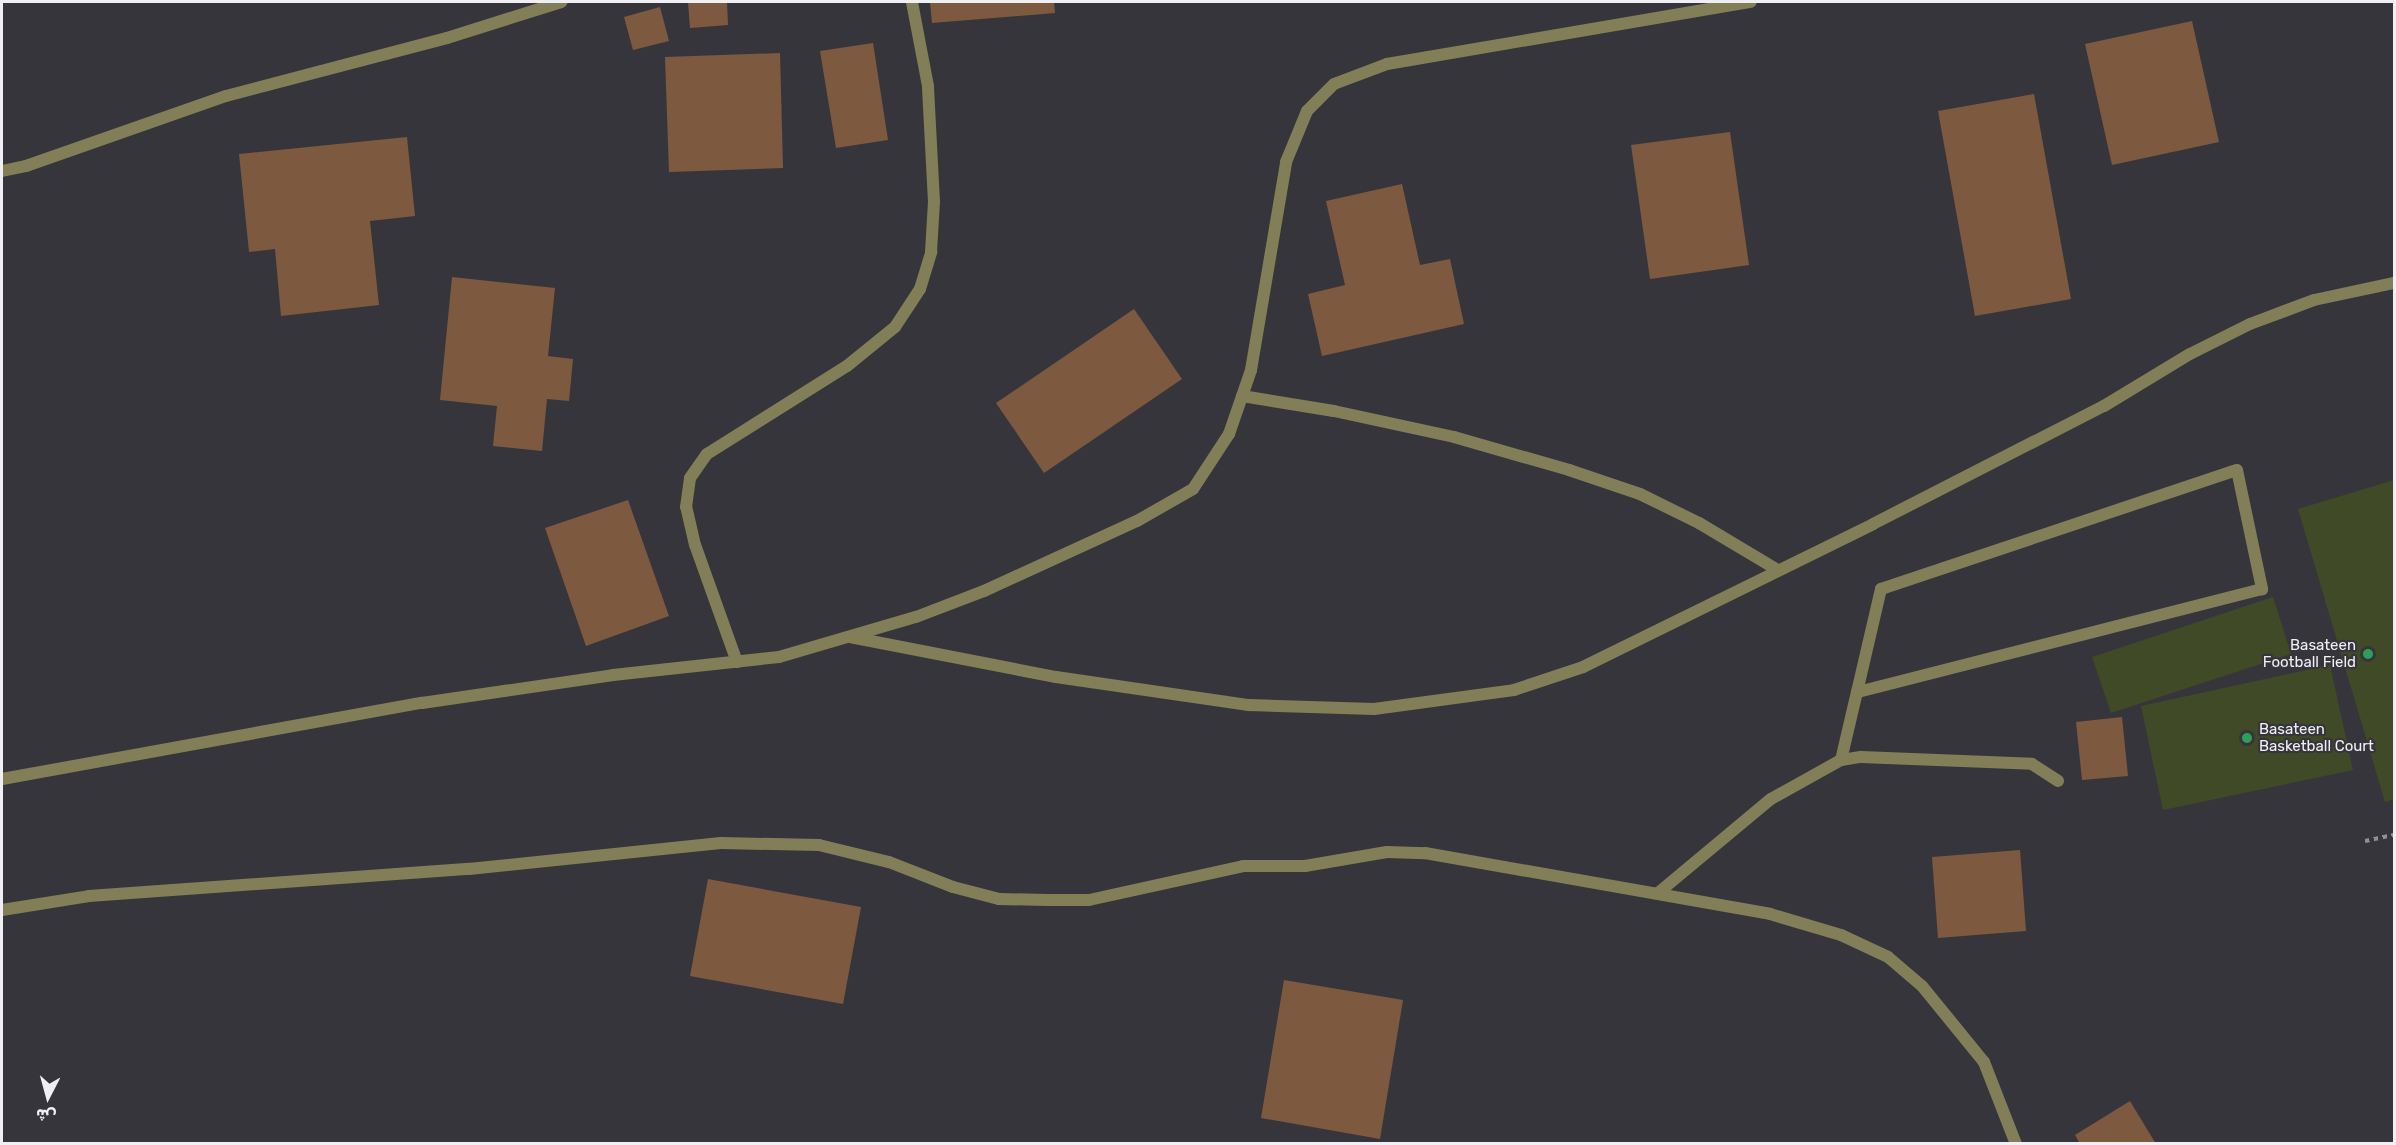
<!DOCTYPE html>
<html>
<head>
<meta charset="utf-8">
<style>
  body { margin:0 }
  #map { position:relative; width:2396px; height:1145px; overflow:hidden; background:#37353c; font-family:Rubik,"Noto Naskh Arabic",sans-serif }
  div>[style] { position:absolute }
  .green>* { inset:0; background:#414a27 }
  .building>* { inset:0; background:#7d5940 }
  .path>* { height:4px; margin-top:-2px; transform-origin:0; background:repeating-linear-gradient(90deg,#908f95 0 4.5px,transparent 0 9px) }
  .lane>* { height:12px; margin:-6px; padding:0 6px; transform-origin:6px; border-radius:6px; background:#827e58 }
  .street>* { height:12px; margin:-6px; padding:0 6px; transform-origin:6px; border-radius:6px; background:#827e58 }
  .dots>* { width:16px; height:16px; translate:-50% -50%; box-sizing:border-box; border:3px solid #37353c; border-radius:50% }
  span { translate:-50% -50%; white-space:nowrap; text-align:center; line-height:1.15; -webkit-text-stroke:4.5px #37353c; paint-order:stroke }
  .poi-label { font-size:15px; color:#f0eff3 }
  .right { translate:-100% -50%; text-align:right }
  .left { translate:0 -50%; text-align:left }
  .frame { position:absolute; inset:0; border:3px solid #f0eff3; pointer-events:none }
  .north { position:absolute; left:18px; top:1067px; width:60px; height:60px; -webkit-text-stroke:4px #37353c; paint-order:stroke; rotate:186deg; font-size:16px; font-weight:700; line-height:24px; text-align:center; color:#f0eff3 }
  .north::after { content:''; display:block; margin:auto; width:21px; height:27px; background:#f0eff3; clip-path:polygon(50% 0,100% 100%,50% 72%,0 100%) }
</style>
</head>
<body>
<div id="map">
  <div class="green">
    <i style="clip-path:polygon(2394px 480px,2394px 799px,2385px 802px,2298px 509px)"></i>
    <i style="clip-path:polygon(2273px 597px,2291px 654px,2111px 713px,2092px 657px)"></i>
    <i style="clip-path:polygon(2330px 665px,2353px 770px,2163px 810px,2141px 706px)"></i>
  </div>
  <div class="building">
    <i style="clip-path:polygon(688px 2px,727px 2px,728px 25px,690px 28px)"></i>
    <i style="clip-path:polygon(930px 2px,1054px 2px,1055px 13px,932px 23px)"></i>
    <i style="clip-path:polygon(660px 7px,669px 41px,633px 50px,624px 17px)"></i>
    <i style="clip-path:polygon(2192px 21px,2219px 142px,2112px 165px,2085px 44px)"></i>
    <i style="clip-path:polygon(873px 43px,888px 140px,836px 148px,820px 51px)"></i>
    <i style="clip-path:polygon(780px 53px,783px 168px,669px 172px,665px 57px)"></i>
    <i style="clip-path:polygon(2034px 94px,2071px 299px,1975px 316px,1938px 111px)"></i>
    <i style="clip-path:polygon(1730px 132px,1749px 265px,1650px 279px,1631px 145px)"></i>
    <i style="clip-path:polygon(407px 137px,415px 216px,370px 221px,379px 305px,281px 316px,275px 249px,249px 252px,239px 154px)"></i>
    <i style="clip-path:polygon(1402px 184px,1420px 265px,1450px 259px,1464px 324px,1322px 356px,1308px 294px,1345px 285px,1326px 201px)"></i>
    <i style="clip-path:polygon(452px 277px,555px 288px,548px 356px,573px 359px,569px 401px,547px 399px,542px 451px,493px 446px,497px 406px,440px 400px)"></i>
    <i style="clip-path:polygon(1134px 309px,1182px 379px,1044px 473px,996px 403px)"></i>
    <i style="clip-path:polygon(628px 500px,669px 616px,586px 646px,545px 528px)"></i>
    <i style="clip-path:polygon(2122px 717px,2128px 776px,2082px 780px,2076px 722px)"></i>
    <i style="clip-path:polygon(2020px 850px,2026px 931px,1938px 938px,1932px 857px)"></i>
    <i style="clip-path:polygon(708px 879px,861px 907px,843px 1004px,690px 976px)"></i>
    <i style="clip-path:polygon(1284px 980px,1403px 1000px,1380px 1139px,1261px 1118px)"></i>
    <i style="clip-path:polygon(2130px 1101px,2156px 1144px,2080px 1144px,2075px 1135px)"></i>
  </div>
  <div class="path">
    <i style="left:2365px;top:841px;width:30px;rotate:-12deg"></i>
  </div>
  <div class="lane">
    <i style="left:1841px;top:760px;width:70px;rotate:-76.8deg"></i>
    <i style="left:1857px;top:692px;width:106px;rotate:-76.9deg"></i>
    <i style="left:1881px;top:589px;width:375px;rotate:-18.5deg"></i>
    <i style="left:2237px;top:470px;width:122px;rotate:78.1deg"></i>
    <i style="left:2262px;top:589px;width:418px;rotate:165.7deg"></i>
  </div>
  <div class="street">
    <i style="left:2px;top:171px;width:25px;rotate:-12deg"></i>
    <i style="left:26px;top:166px;width:212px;rotate:-19.3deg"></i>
    <i style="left:226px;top:96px;width:228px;rotate:-14.7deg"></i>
    <i style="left:447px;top:38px;width:120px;rotate:-17.5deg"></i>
    <i style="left:1242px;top:396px;width:93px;rotate:9.3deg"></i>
    <i style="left:1334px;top:411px;width:123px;rotate:12.2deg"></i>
    <i style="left:1454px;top:437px;width:120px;rotate:16deg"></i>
    <i style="left:1569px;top:470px;width:75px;rotate:18.7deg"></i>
    <i style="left:1640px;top:494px;width:66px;rotate:26.2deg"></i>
    <i style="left:1699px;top:523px;width:90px;rotate:30.9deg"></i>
    <i style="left:850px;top:637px;width:210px;rotate:11deg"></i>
    <i style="left:1056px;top:677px;width:195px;rotate:8.3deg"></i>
    <i style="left:1249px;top:705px;width:125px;rotate:1.8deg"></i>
    <i style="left:1374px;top:709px;width:141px;rotate:-7.7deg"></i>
    <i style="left:1514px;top:690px;width:73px;rotate:-18.4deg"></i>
    <i style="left:1583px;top:667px;width:323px;rotate:-26.2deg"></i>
    <i style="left:1873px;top:524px;width:259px;rotate:-27.1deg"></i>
    <i style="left:2104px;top:406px;width:100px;rotate:-31.2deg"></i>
    <i style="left:2190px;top:354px;width:67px;rotate:-26.6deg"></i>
    <i style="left:2250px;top:324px;width:68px;rotate:-20.6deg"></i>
    <i style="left:2314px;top:300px;width:82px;rotate:-12deg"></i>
    <i style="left:737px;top:662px;width:124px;rotate:-109.7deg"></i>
    <i style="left:695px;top:545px;width:39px;rotate:-103deg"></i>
    <i style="left:686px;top:507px;width:29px;rotate:-82deg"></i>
    <i style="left:690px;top:478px;width:29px;rotate:-55deg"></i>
    <i style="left:707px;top:454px;width:165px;rotate:-32.2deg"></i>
    <i style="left:847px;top:366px;width:62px;rotate:-39.1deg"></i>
    <i style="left:895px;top:327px;width:45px;rotate:-56.7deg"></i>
    <i style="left:920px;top:289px;width:39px;rotate:-73deg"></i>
    <i style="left:931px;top:252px;width:50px;rotate:-86.6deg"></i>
    <i style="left:934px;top:202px;width:116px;rotate:-93deg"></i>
    <i style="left:928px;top:86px;width:86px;rotate:-100.8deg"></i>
    <i style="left:2px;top:779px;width:427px;rotate:-10.3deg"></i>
    <i style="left:422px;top:703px;width:193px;rotate:-8.3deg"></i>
    <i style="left:613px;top:675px;width:167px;rotate:-6.2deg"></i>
    <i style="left:779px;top:657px;width:143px;rotate:-16.3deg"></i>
    <i style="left:916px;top:617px;width:73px;rotate:-20.9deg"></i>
    <i style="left:984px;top:591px;width:168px;rotate:-24.6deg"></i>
    <i style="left:1137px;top:521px;width:64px;rotate:-29.7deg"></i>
    <i style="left:1193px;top:489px;width:66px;rotate:-56.8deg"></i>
    <i style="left:1229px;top:434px;width:68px;rotate:-71deg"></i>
    <i style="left:1251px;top:370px;width:211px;rotate:-80.4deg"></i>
    <i style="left:1286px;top:162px;width:55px;rotate:-67.6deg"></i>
    <i style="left:1307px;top:111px;width:38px;rotate:-45deg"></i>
    <i style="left:1334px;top:84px;width:57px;rotate:-20.7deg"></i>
    <i style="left:1387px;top:64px;width:369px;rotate:-9.7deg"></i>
    <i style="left:1658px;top:893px;width:147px;rotate:-39.8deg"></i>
    <i style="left:1771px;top:799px;width:80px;rotate:-29.1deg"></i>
    <i style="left:1841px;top:760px;width:20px;rotate:-9deg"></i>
    <i style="left:1861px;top:757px;width:171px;rotate:2.3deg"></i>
    <i style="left:2032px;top:764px;width:31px;rotate:33deg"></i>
    <i style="left:2px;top:910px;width:88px;rotate:-9.1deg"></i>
    <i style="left:89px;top:896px;width:381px;rotate:-4.1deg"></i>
    <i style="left:469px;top:869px;width:253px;rotate:-5.9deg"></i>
    <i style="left:721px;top:843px;width:98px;rotate:1.2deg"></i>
    <i style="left:819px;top:845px;width:72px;rotate:13.7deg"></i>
    <i style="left:889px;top:862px;width:69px;rotate:21.3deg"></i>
    <i style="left:953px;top:887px;width:48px;rotate:14.6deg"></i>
    <i style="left:999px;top:899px;width:48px;rotate:1.2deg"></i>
    <i style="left:1047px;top:900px;width:42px"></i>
    <i style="left:1089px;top:900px;width:158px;rotate:-12.4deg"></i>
    <i style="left:1243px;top:866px;width:62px"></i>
    <i style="left:1305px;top:866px;width:83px;rotate:-9.7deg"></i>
    <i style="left:1387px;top:852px;width:38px;rotate:2deg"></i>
    <i style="left:1425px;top:853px;width:350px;rotate:10deg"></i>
    <i style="left:1770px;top:914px;width:74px;rotate:16.5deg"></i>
    <i style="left:1841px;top:935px;width:52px;rotate:25.1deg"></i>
    <i style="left:1888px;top:957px;width:45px;rotate:40.5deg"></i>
    <i style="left:1922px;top:986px;width:98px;rotate:50.8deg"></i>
    <i style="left:1984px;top:1062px;width:88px;rotate:68.7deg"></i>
  </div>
  <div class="dots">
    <i style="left:2368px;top:654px;background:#2e9e5b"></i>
    <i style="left:2247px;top:738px;background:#2e9e5b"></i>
  </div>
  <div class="poi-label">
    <span class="right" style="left:2356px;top:654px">Basateen<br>Football Field</span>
    <span class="left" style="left:2259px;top:738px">Basateen<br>Basketball Court</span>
  </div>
  <div class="frame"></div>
  <div class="north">ش</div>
</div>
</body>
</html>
